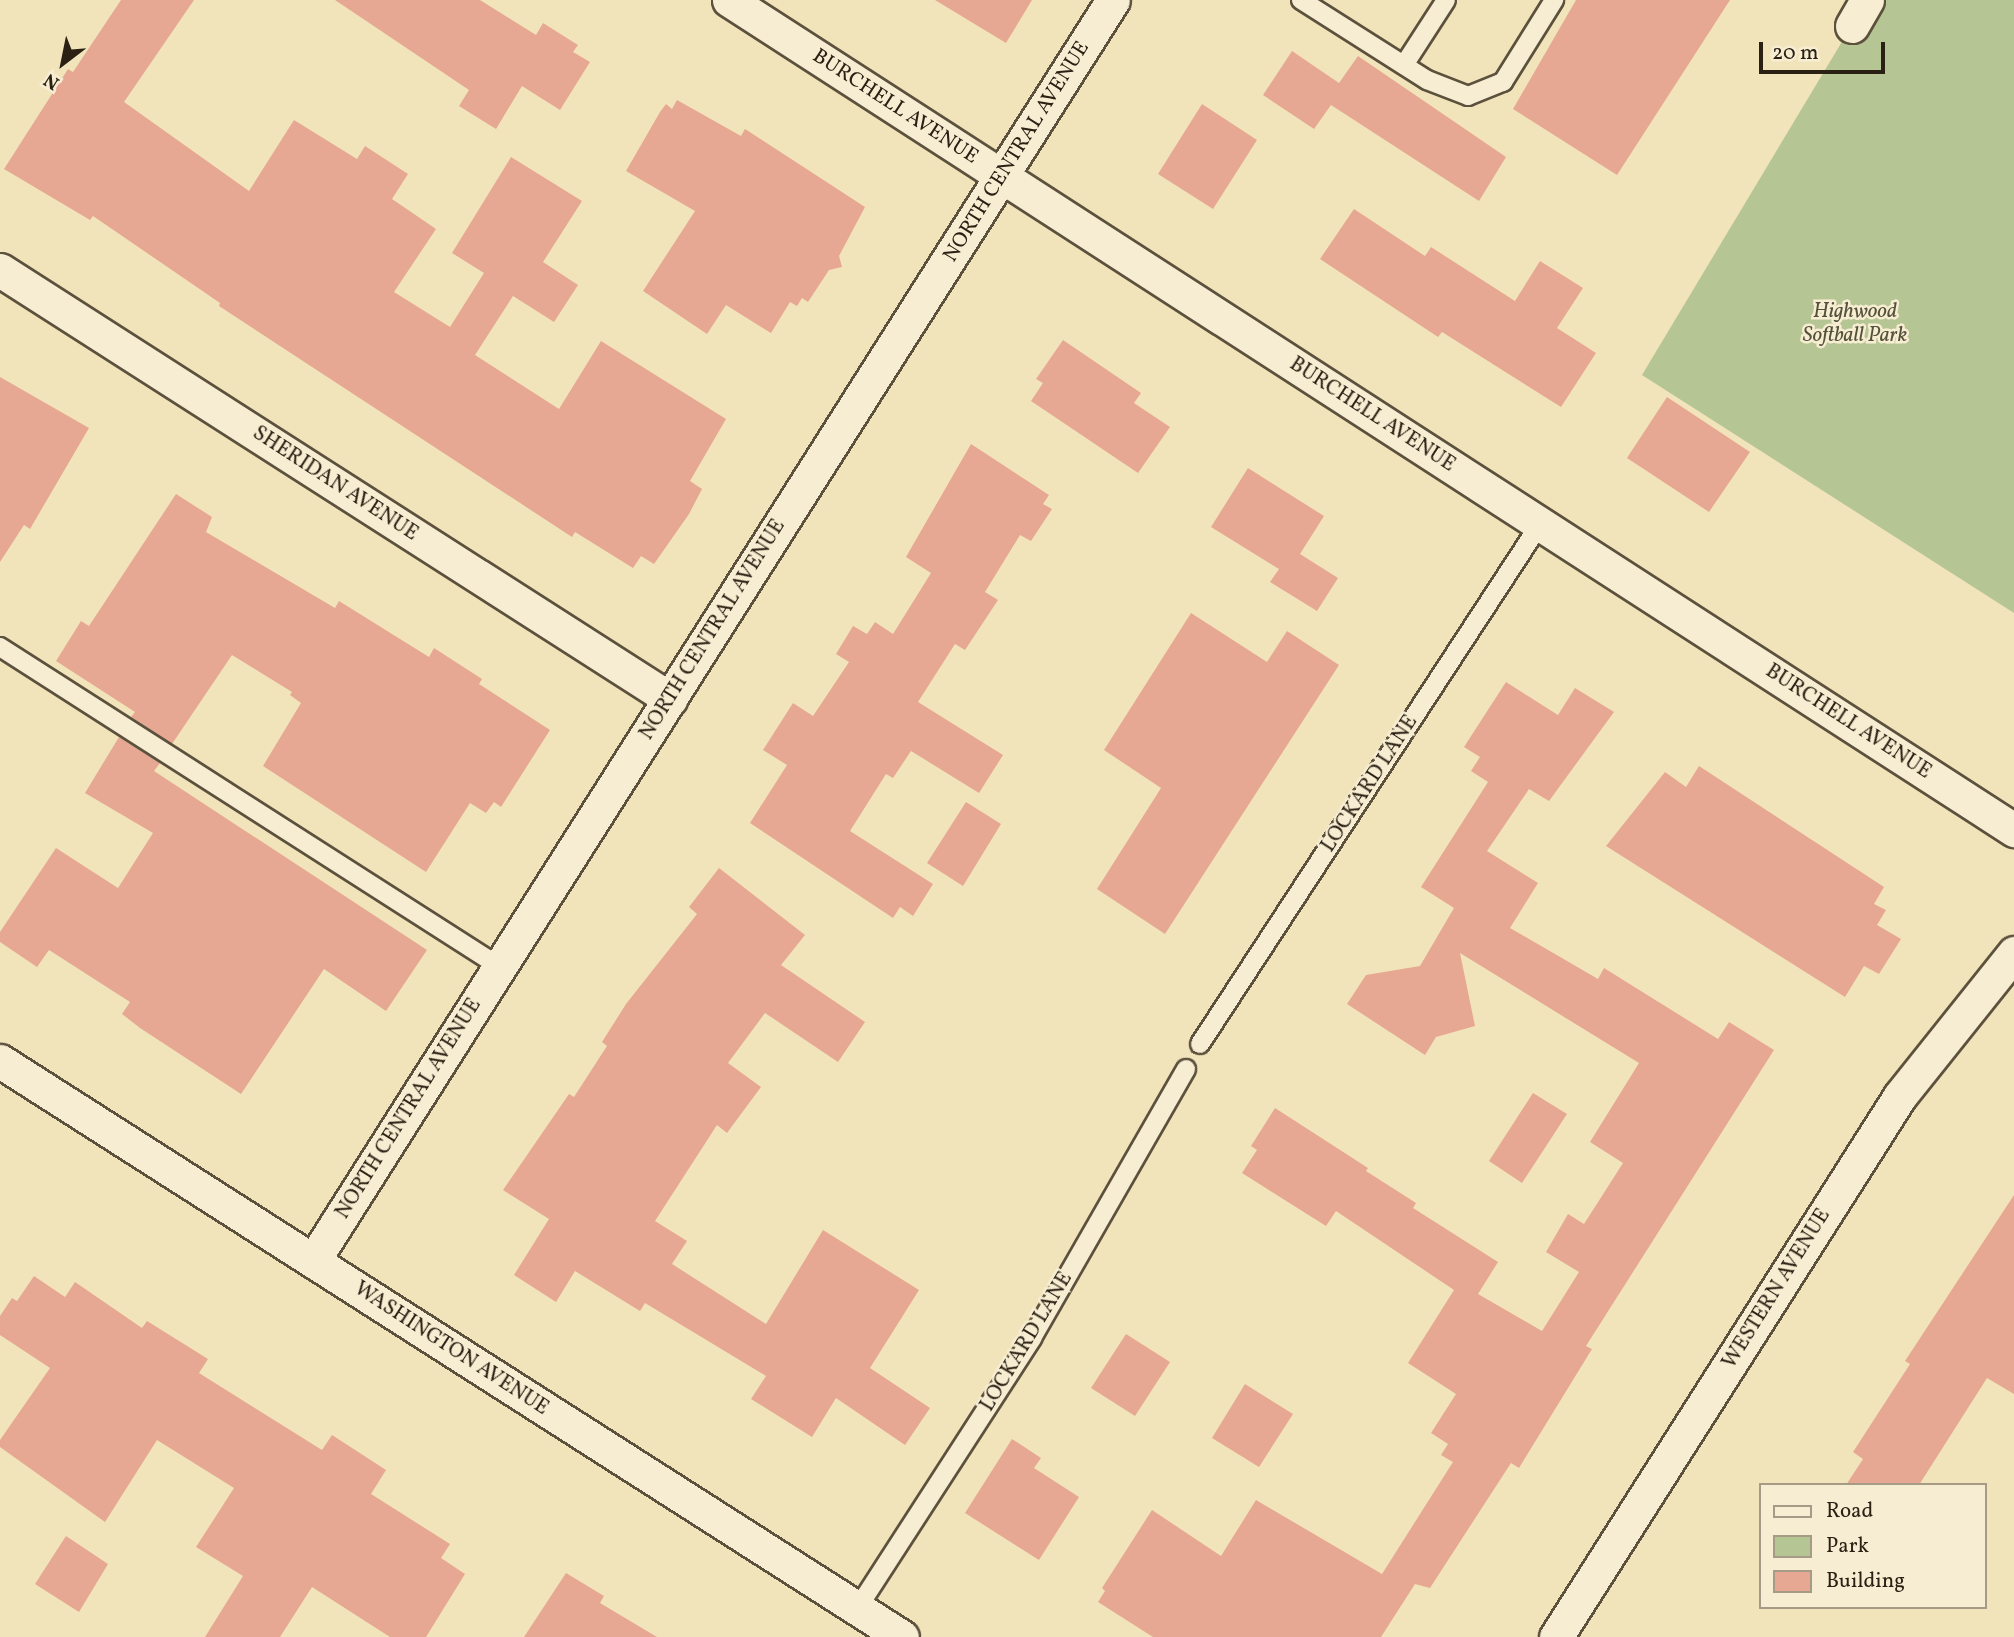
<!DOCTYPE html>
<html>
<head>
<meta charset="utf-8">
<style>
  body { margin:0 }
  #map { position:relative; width:2014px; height:1637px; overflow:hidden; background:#f2e4ba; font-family:Vollkorn,serif }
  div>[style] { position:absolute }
  .green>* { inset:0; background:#b6c594 }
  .building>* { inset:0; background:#e6a892 }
  .roads { filter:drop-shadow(2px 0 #5c513d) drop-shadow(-2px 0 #5c513d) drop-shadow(0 2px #5c513d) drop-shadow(0 -2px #5c513d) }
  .lane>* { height:18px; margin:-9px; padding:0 9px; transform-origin:9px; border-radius:9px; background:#f7edd2 }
  .street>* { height:33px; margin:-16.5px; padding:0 16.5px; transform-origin:16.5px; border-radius:16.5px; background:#f7edd2 }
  span { translate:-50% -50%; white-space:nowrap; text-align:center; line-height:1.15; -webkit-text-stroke:5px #f7edd2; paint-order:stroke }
  .street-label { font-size:21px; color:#2a2013 }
  .park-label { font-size:21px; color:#54523a; font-style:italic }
  .legend { position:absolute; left:1759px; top:1483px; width:228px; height:126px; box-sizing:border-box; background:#f7edd2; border:2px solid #a59b86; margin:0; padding:9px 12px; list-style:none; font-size:21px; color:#2a2013 }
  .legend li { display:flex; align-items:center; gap:14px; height:35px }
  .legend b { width:35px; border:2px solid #a59b86 }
  .north { position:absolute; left:28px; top:28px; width:70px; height:70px; -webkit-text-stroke:5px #f7edd2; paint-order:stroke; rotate:212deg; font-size:19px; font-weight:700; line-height:28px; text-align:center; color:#2a2013 }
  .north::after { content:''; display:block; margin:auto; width:24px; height:32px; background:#2a2013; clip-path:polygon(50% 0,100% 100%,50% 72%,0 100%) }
  .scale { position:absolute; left:1759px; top:42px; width:126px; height:32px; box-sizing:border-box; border:4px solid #2a2013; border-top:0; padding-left:9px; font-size:21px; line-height:24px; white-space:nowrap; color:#2a2013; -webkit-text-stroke:5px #f7edd2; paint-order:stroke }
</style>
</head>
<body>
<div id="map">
  <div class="green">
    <i style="clip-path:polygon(1867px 0,2014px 0,2014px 613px,1642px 375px)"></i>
  </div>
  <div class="building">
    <i style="clip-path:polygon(121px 0,194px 0,124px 102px,249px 191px,294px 120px,357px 159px,365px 146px,408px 174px,392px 199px,436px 229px,394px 292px,450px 327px,484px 273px,452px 253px,511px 157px,582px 201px,543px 262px,578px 285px,554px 322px,513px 296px,475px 355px,559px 409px,601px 341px,726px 419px,690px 481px,702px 489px,689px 514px,654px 564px,641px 556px,633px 568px,575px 532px,572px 537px,219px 306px,220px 303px,93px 216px,90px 220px,4px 169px,68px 69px,73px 72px)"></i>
    <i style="clip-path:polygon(335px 0,480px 0,536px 35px,543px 23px,578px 45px,573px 52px,590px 62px,560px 110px,522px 86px,496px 129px,459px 106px,469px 90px)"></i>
    <i style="clip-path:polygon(935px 0,1032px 0,1006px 43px)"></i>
    <i style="clip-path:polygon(1576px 0,1730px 0,1617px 175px,1513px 109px)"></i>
    <i style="clip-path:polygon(1292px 51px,1339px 83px,1358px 56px,1506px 157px,1479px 201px,1331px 105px,1314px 129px,1263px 95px)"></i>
    <i style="clip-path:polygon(677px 100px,741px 136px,745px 129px,865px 207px,839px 256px,842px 267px,829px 270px,808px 302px,802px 298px,797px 306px,790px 302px,771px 333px,726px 305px,707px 334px,643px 291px,695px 211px,626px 171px,660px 112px,666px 104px,672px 109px)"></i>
    <i style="clip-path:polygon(1202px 104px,1257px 140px,1213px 209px,1158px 174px)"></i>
    <i style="clip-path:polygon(1354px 209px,1425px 256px,1431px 247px,1515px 301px,1540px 261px,1583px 288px,1557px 328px,1596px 353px,1561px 407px,1442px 332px,1438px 337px,1320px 259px)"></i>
    <i style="clip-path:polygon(1063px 340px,1141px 393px,1134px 403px,1170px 427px,1138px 473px,1031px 401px,1043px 383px,1036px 379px)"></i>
    <i style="clip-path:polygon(0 377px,89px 428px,30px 529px,24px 525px,0 562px)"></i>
    <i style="clip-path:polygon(1667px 397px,1750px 452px,1709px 512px,1627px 458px)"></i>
    <i style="clip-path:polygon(971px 444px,1049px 495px,1043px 504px,1052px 509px,1031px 541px,1020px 535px,985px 592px,998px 600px,965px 650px,955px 644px,918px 702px,1003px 755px,979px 793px,911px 751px,893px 778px,886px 774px,850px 831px,933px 884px,913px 916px,900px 907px,893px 918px,750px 823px,787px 765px,763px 750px,793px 703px,813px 716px,849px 662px,836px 654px,853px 626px,867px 634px,875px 622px,893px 634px,931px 573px,906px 557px)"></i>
    <i style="clip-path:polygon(1248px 468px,1324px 516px,1300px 554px,1338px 578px,1317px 611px,1270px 582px,1279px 569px,1211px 527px)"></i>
    <i style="clip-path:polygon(176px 494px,212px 517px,206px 532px,335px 608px,339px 601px,429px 657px,434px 648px,482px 679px,479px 684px,550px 730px,501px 807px,494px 802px,486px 813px,470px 803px,426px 872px,263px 766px,301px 703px,290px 695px,292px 692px,232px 655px,172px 744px,131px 717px,135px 712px,56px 661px,81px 621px,89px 626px)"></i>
    <i style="clip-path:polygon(1191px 613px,1267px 662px,1287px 631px,1339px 665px,1165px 934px,1097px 889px,1161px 788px,1104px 750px)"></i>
    <i style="clip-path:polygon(1506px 682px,1558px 715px,1575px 688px,1614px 712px,1549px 801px,1529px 789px,1487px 851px,1538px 883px,1510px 928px,1598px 979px,1604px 968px,1718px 1039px,1729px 1022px,1774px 1050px,1586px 1346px,1592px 1349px,1519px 1468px,1511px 1463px,1430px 1588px,1415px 1584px,1381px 1637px,1153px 1637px,1098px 1602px,1105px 1591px,1102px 1588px,1152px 1510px,1221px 1556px,1256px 1500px,1382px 1574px,1453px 1462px,1441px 1455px,1448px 1444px,1431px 1433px,1456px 1394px,1408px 1363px,1454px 1290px,1336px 1211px,1326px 1226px,1242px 1173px,1257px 1150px,1251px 1146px,1275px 1108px,1368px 1168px,1366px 1171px,1416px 1203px,1413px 1208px,1498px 1262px,1478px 1294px,1542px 1331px,1579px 1272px,1546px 1252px,1568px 1214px,1584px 1224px,1623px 1163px,1590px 1142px,1639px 1063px,1460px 953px,1475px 1026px,1436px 1037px,1425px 1055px,1347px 1004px,1366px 975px,1420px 966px,1454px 908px,1421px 887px,1488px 782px,1471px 771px,1480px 757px,1464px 747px)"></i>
    <i style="clip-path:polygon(119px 737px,160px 763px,154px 771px,427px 950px,386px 1011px,324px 969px,241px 1094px,140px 1028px,122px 1014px,130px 1002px,49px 950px,37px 967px,0 942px,0 932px,56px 848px,118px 888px,153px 833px,85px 793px)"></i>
    <i style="clip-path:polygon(1699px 766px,1884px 887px,1874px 904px,1886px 910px,1877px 925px,1901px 939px,1879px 974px,1864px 966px,1845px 997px,1606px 846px,1665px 772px,1686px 787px)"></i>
    <i style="clip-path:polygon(966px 802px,1001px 824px,963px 886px,927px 863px)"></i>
    <i style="clip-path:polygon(719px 868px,805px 935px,781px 965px,865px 1022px,838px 1062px,765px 1013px,728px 1063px,761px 1087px,727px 1133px,717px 1125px,655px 1221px,687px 1241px,672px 1264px,766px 1324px,823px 1230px,919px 1290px,870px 1368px,930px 1408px,905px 1445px,836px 1398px,812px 1437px,751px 1399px,766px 1376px,645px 1303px,640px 1311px,575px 1271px,556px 1302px,514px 1275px,549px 1219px,503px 1190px,569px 1094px,574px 1097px,607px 1046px,602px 1042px,626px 1004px,697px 914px,689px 907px)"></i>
    <i style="clip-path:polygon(1533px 1093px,1567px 1114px,1522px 1183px,1489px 1161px)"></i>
    <i style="clip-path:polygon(2014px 1195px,2014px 1394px,1987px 1378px,1919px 1485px,1846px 1485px,1863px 1459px,1853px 1452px,1910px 1364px,1905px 1361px)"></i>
    <i style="clip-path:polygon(34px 1276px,65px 1297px,75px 1282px,142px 1328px,147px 1321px,208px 1359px,199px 1373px,322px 1450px,332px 1435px,386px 1470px,371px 1494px,450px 1544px,441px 1558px,465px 1574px,426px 1637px,390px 1637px,312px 1587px,280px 1637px,205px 1637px,243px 1576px,196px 1547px,234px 1488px,157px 1440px,105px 1522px,0 1447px,0 1440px,50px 1368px,0 1335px,0 1316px,12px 1298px,17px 1301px)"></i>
    <i style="clip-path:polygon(1126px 1334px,1170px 1362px,1135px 1416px,1091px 1388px)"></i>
    <i style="clip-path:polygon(1245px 1384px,1293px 1414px,1259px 1467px,1212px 1438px)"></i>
    <i style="clip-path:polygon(1012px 1439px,1041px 1458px,1034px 1468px,1079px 1497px,1039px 1560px,965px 1513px)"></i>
    <i style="clip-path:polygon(66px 1536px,108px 1564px,79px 1612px,35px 1584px)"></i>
    <i style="clip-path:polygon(566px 1573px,604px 1596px,600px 1603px,657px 1637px,524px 1637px)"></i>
  </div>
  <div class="roads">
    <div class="lane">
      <i style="left:1301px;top:0;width:149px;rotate:32.4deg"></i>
      <i style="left:1427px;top:80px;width:44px;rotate:21.3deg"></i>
      <i style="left:1468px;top:96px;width:38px;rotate:-22deg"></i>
      <i style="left:1503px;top:82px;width:97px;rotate:-58.1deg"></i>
      <i style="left:1404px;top:65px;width:77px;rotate:-57.1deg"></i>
      <i style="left:0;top:647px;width:594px;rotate:32.62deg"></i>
      <i style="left:1200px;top:1044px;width:621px;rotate:-56.82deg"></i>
      <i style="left:857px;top:1609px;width:323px;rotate:-57.1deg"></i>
      <i style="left:1032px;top:1338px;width:310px;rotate:-60.2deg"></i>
    </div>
    <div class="street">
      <i style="left:729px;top:0;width:1530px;rotate:32.86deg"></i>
      <i style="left:1852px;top:26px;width:30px;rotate:-60deg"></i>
      <i style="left:0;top:270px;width:796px;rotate:32.63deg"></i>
      <i style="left:0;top:1061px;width:1070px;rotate:32.56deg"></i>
      <i style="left:313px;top:1261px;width:1493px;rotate:-57.61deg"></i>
      <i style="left:1556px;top:1637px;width:641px;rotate:-57.55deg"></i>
      <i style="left:1900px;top:1096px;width:183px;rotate:-51.4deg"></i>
    </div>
  </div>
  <div class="street-label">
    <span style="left:895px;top:107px;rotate:33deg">BURCHELL AVENUE</span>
    <span style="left:1017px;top:152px;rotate:-58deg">NORTH CENTRAL AVENUE</span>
    <span style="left:1372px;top:415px;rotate:33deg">BURCHELL AVENUE</span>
    <span style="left:335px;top:484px;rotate:33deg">SHERIDAN AVENUE</span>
    <span style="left:713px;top:630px;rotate:-58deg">NORTH CENTRAL AVENUE</span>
    <span style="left:1848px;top:722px;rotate:33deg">BURCHELL AVENUE</span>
    <span style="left:1370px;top:784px;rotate:-57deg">LOCKARD LANE</span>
    <span style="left:409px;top:1109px;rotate:-58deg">NORTH CENTRAL AVENUE</span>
    <span style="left:1777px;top:1289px;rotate:-58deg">WESTERN AVENUE</span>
    <span style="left:1027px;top:1342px;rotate:-59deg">LOCKARD LANE</span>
    <span style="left:451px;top:1349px;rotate:33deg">WASHINGTON AVENUE</span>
  </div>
  <div class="park-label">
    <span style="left:1855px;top:324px">Highwood<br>Softball Park</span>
  </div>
  <ul class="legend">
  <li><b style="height:9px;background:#f7edd2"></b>Road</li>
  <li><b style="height:19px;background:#b6c594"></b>Park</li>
  <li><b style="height:19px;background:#e6a892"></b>Building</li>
  </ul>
  <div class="north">N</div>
  <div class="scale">20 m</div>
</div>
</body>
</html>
